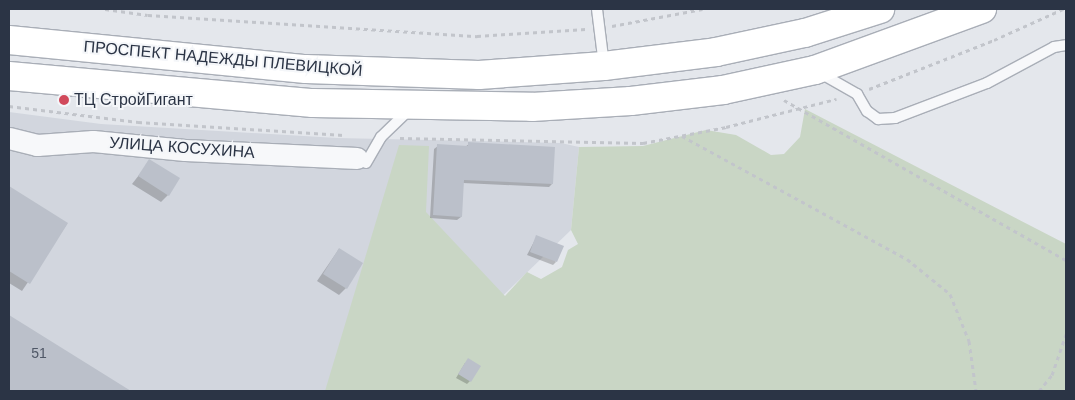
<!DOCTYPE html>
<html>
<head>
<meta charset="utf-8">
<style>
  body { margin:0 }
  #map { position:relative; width:1075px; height:400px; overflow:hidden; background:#e4e7ec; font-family:Arial,sans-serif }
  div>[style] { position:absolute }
  .built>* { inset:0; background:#d2d6de }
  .green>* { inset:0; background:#c9d6c5 }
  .shadow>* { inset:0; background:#0003 }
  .building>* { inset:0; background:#bbc0ca }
  .path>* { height:3px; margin-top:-1.5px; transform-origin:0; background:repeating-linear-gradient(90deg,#c2c5cb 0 4px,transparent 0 8px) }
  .roads { filter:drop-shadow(1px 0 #a9aeb7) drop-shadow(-1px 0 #a9aeb7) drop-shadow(0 1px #a9aeb7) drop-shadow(0 -1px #a9aeb7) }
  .lane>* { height:10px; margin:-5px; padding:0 5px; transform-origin:5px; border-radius:5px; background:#f7f8fa }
  .street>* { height:21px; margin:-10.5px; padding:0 10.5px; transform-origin:10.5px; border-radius:10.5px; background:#f7f8fa }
  .secondary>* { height:28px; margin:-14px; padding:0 14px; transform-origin:14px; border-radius:14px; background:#fff }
  .dots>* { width:14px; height:14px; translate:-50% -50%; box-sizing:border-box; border:2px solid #f4f6f9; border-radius:50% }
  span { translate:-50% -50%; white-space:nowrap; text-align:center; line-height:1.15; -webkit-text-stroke:4px #f4f6f9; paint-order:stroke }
  .number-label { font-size:14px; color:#4f5766 }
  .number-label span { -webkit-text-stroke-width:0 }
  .street-label { font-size:16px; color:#2b3445 }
  .poi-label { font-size:16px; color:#2b3445 }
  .left { translate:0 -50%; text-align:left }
  .frame { position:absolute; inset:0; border:10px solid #2b3445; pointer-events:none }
</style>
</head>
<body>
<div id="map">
  <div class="built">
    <i style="clip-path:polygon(9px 112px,101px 124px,337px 138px,561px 143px,579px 147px,571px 230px,404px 391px,9px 391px)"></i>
  </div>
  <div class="green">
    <i style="clip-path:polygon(805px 109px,1066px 244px,1066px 391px,325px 391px,399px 145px,429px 146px,426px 212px,505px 296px,527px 272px,541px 279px,562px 267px,568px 250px,578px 244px,571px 230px,579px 147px,643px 146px,706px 130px,736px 135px,771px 155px,784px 154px,800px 137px)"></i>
  </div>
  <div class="shadow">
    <i style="clip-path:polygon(469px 144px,552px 184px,549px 187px,463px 183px,461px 217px,457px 220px,430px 218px,434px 149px,438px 146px,465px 147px)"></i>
    <i style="clip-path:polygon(150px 161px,168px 195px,161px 202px,132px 184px)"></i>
    <i style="clip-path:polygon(9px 187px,67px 224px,22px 291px,9px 283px)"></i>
    <i style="clip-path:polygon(537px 236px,556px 262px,553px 265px,527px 255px)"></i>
    <i style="clip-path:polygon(339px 249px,346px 288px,339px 295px,317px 281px)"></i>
    <i style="clip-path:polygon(9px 317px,129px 391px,9px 391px)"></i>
    <i style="clip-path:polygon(465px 363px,470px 381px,467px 384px,456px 378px)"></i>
  </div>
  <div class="building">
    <i style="clip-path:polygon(468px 142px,555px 147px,553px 184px,464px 180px,462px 217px,433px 215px,437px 144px,468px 146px)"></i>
    <i style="clip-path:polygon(149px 159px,180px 178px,169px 196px,138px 176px)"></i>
    <i style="clip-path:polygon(9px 186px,68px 223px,30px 284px,9px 271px)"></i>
    <i style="clip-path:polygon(536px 235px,564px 246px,557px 262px,530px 252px)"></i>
    <i style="clip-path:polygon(339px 248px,363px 263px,347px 289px,323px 274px)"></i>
    <i style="clip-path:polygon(9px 315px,131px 391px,9px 391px)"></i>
    <i style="clip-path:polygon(468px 358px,481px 366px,471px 382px,458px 374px)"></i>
  </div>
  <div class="path">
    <i style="left:105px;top:9px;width:43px;rotate:7.9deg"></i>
    <i style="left:148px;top:15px;width:330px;rotate:3.7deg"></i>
    <i style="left:477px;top:36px;width:109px;rotate:-3.7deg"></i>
    <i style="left:612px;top:26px;width:92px;rotate:-10.7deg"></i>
    <i style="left:869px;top:89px;width:134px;rotate:-21.4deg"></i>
    <i style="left:994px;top:40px;width:76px;rotate:-24.2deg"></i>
    <i style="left:784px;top:100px;width:324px;rotate:29.6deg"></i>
    <i style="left:9px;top:106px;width:130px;rotate:7.1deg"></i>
    <i style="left:138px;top:122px;width:206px;rotate:3.6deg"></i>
    <i style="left:682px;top:136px;width:256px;rotate:28.7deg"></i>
    <i style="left:907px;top:259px;width:55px;rotate:39.1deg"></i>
    <i style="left:950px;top:294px;width:51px;rotate:68deg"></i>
    <i style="left:969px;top:341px;width:50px;rotate:82deg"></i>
    <i style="left:400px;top:138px;width:243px;rotate:1.2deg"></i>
    <i style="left:643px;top:143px;width:85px;rotate:-10.9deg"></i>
    <i style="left:726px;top:127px;width:114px;rotate:-14.3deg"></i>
    <i style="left:1039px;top:391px;width:21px;rotate:-51deg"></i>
    <i style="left:1052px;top:375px;width:43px;rotate:-71.1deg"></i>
  </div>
  <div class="roads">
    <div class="lane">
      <i style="left:597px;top:9px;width:56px;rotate:82.9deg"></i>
      <i style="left:820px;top:73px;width:43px;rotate:29.6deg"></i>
      <i style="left:857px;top:94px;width:20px;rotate:60deg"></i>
      <i style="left:867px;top:111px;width:14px;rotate:36deg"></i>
      <i style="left:878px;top:119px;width:17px;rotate:-3deg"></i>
      <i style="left:895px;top:118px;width:98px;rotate:-20.8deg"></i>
      <i style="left:987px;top:83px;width:76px;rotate:-28.2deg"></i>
      <i style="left:1054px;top:47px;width:12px;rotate:-9deg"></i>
      <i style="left:366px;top:163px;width:30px;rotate:-60deg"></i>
      <i style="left:381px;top:137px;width:39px;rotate:-44deg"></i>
    </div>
    <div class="street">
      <i style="left:9px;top:138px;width:29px;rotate:14deg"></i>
      <i style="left:37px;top:145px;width:56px;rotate:-4.1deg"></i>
      <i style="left:93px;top:141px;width:92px;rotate:5.6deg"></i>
      <i style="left:185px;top:150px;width:172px;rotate:2.7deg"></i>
    </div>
    <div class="secondary">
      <i style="left:9px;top:40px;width:298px;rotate:5.6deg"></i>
      <i style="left:306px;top:69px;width:173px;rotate:2deg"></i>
      <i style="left:479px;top:75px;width:125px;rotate:-4.1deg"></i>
      <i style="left:604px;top:66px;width:113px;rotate:-7.1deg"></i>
      <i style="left:716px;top:52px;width:91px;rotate:-12.1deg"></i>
      <i style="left:805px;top:33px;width:79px;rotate:-17.7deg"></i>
      <i style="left:9px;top:76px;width:305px;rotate:5.1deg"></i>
      <i style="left:313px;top:103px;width:219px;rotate:1deg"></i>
      <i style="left:532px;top:107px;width:99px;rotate:-3.5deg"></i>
      <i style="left:631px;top:101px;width:93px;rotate:-6.8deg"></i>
      <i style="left:723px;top:90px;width:94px;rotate:-12.3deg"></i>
      <i style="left:815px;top:70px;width:178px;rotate:-20.1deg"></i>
    </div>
  </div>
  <div class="dots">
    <i style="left:64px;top:100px;background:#d1495b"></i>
  </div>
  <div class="number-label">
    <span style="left:39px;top:353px">51</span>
  </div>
  <div class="street-label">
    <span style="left:223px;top:59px;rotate:5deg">ПРОСПЕКТ НАДЕЖДЫ ПЛЕВИЦКОЙ</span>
    <span style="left:182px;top:148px;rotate:4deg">УЛИЦА КОСУХИНА</span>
  </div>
  <div class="poi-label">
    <span class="left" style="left:74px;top:100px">ТЦ СтройГигант</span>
  </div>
  <div class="frame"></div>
</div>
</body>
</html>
